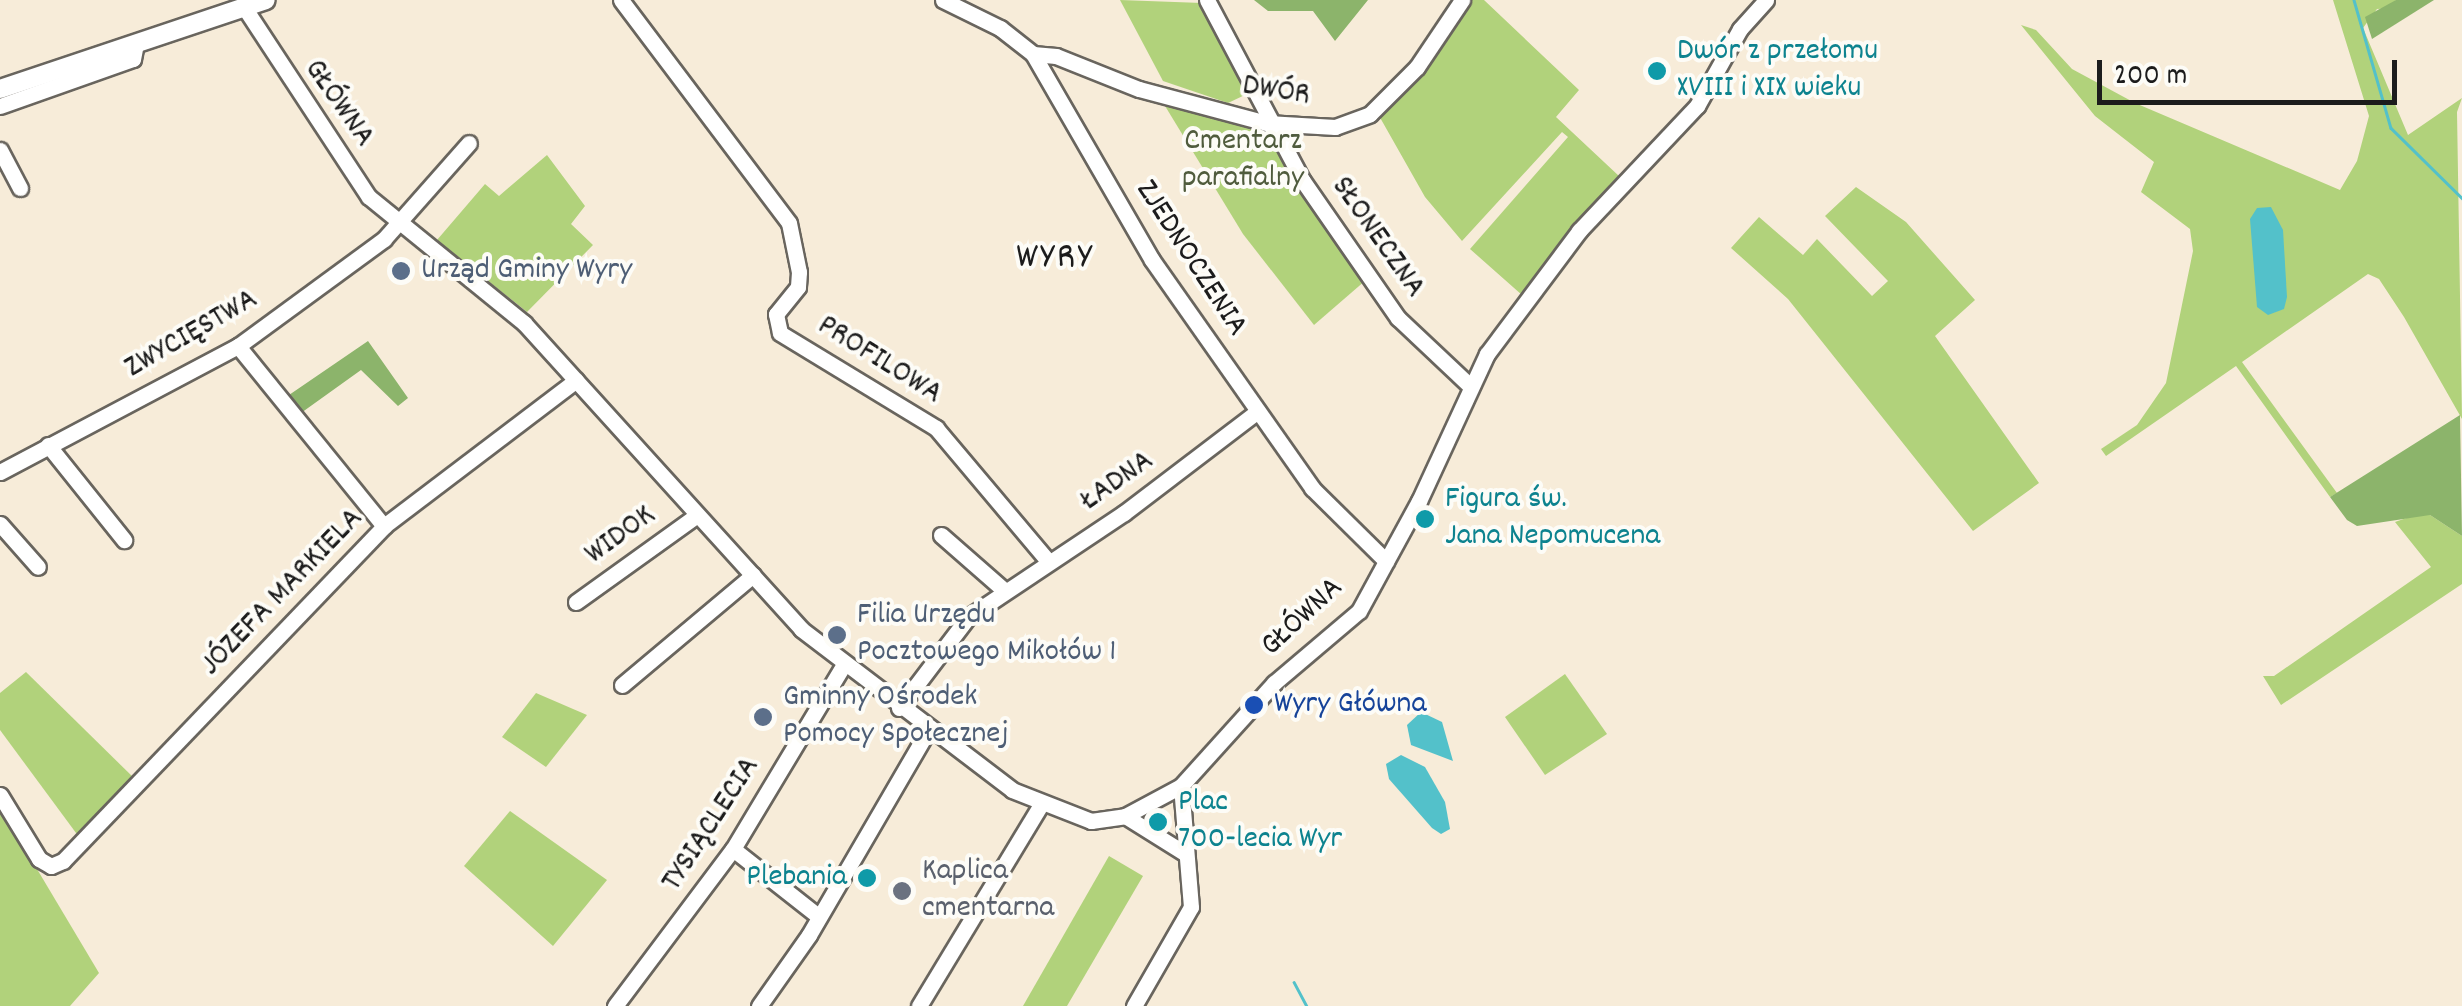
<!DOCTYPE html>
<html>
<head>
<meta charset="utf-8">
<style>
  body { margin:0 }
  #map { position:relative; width:2462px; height:1006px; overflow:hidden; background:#f7ecd9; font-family:Dekko,sans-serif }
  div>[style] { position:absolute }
  .green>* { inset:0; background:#b1d27b }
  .forest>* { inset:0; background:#8cb46b }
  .water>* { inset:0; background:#53c1ca }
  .stream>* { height:2.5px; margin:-1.25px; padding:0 1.25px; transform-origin:1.25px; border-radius:1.25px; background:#53c1ca }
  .roads { filter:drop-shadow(2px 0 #69655e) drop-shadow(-2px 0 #69655e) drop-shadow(0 2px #69655e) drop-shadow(0 -2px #69655e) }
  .minor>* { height:15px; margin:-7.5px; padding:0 7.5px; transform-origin:7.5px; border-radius:7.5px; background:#fff }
  .major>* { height:18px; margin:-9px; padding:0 9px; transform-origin:9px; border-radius:9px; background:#fff }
  .dots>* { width:28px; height:28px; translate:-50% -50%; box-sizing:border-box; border:5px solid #fdfcf7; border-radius:50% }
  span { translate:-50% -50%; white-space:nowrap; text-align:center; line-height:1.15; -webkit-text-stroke:8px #fdfcf7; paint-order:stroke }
  .culture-label { font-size:32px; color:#0d838f }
  .left { translate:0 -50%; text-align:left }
  .right { translate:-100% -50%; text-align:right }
  .street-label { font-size:32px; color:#1c1c1c }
  .park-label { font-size:32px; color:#505c3d }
  .service-label { font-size:32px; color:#4e5e75 }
  .transit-label { font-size:32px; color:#164399 }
  .worship-label { font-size:32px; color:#5b616d }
  .quarter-label { font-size:38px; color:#1c1c1c; letter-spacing:2.5px }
  .scale { position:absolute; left:2097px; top:60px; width:300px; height:45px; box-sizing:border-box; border:5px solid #1c1c1c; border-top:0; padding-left:12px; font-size:30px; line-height:35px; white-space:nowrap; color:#1c1c1c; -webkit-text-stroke:8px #fdfcf7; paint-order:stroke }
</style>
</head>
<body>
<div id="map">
  <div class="green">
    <i style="clip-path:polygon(1120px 0,1202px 3px,1247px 94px,1228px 103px,1163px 81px)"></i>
    <i style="clip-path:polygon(1467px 0,1484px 0,1579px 90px,1556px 117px,1620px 177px,1522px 295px,1470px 249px,1568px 137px,1562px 132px,1462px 241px,1425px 197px,1378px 114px)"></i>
    <i style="clip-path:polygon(2333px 0,2396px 0,2392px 8px,2377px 9px,2363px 28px,2408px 135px,2462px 98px,2457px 112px,2462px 419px,2404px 317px,2379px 279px,2368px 274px,2242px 362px,2337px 493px,2330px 497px,2236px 366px,2106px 456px,2101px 449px,2137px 425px,2166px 383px,2193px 251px,2190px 229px,2141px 192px,2154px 162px,2095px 116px,2021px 25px,2036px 30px,2072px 69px,2135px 103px,2340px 190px,2357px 161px,2369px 116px)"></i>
    <i style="clip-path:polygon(1162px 101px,1266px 127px,1366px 280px,1314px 325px,1243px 234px)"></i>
    <i style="clip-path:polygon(547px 155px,585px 206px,571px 224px,593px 245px,527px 312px,437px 240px,485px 184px,499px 196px)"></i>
    <i style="clip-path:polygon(1856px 187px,1906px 222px,1975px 300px,1935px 336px,2039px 483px,1973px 531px,1788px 299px,1731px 248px,1759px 217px,1803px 255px,1817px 239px,1872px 296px,1888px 281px,1825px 216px)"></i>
    <i style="clip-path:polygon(2415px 515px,2430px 515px,2462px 536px,2462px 584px,2281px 705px,2263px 676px,2274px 676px,2431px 567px,2395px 522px)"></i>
    <i style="clip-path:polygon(26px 672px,136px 780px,79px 837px,0 730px,0 693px)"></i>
    <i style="clip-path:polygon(1565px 674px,1607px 734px,1545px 775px,1505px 717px)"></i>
    <i style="clip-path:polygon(536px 693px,587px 715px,546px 767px,502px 737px)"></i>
    <i style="clip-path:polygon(0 807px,99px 973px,70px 1006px,0 1006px)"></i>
    <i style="clip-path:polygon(510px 811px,607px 880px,553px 946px,464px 866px)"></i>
    <i style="clip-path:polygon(1109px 856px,1143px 876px,1067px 1006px,1023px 1006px)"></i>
  </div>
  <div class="forest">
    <i style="clip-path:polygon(1254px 0,1368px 0,1335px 41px,1313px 11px,1268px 11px)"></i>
    <i style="clip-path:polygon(2396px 0,2434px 0,2372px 39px,2365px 17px)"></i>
    <i style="clip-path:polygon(368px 341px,408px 398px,398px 406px,361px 370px,301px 413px,289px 395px)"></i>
    <i style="clip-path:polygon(2460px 415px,2462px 536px,2430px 515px,2357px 526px,2347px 520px,2330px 497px)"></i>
  </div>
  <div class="water">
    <i style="clip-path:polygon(2271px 207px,2283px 230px,2287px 297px,2284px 309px,2268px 315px,2257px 307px,2250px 219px,2257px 208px)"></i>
    <i style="clip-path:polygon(1421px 712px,1442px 722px,1453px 761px,1411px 745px,1407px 725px)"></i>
    <i style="clip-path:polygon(1401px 755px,1425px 767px,1445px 802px,1450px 829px,1441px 834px,1432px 828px,1389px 779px,1386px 764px)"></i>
  </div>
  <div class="stream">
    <i style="left:2354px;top:0;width:133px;rotate:73.9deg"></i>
    <i style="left:2391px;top:128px;width:100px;rotate:44.6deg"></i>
    <i style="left:1294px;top:982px;width:27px;rotate:62deg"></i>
  </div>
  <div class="roads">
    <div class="minor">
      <i style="left:621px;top:0;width:279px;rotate:53deg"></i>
      <i style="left:789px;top:223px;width:50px;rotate:78.5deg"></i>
      <i style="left:799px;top:272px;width:15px;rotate:94deg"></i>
      <i style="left:798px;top:287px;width:35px;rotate:129deg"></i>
      <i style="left:776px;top:314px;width:19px;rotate:78deg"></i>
      <i style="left:780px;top:333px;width:183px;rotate:31.3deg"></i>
      <i style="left:936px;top:428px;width:175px;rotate:49.9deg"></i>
      <i style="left:943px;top:0;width:64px;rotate:26.2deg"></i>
      <i style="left:1000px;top:28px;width:42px;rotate:38.2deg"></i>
      <i style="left:1033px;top:54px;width:238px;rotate:60deg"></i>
      <i style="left:1152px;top:260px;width:279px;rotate:54.9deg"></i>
      <i style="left:1312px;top:488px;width:104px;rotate:44.6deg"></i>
      <i style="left:1207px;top:0;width:205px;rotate:62.1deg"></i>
      <i style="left:1303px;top:181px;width:167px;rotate:55.3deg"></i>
      <i style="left:1398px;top:318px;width:96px;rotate:43.3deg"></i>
      <i style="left:244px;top:7px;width:227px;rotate:56.7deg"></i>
      <i style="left:369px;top:197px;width:200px;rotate:39.1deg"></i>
      <i style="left:524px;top:323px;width:413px;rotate:47.8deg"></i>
      <i style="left:801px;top:629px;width:265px;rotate:37.3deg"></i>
      <i style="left:1012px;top:790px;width:85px;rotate:21.4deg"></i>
      <i style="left:1091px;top:821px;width:34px;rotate:-8deg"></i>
      <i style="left:1125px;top:816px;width:64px;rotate:-28.2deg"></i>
      <i style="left:1181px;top:786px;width:139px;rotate:-47.9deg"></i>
      <i style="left:1274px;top:683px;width:111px;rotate:-40.3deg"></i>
      <i style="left:1359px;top:611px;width:125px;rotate:-61.4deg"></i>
      <i style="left:1419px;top:501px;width:162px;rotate:-65.2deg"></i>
      <i style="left:1487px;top:354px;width:154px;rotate:-53.2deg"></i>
      <i style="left:1579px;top:231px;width:172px;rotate:-46.7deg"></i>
      <i style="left:1697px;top:106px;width:88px;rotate:-60.8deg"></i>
      <i style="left:1740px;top:29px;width:39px;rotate:-48deg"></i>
      <i style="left:1033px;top:54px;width:23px;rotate:5deg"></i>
      <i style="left:1056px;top:56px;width:89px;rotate:21.7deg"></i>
      <i style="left:1139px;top:89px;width:132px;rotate:14.9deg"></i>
      <i style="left:1267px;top:123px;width:68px;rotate:3.4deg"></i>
      <i style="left:1335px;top:127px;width:37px;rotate:-20deg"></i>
      <i style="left:1370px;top:114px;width:66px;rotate:-45deg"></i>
      <i style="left:1417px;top:67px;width:81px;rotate:-56.1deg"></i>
      <i style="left:0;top:106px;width:141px;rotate:-19.5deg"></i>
      <i style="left:133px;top:59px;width:16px;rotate:-79deg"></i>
      <i style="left:0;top:150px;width:43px;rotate:62.2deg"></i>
      <i style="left:238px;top:346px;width:232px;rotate:51deg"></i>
      <i style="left:48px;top:445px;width:122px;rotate:51.3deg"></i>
      <i style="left:0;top:472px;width:269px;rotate:-27.9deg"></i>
      <i style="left:238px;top:346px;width:181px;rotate:-36.2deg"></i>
      <i style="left:384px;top:239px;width:128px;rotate:-48.5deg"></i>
      <i style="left:0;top:524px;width:57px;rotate:48.5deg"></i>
      <i style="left:941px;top:535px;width:85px;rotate:41.2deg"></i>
      <i style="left:576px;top:602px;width:149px;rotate:-35.7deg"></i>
      <i style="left:622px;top:685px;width:171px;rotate:-40deg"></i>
      <i style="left:899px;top:708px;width:114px;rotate:-52.8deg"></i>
      <i style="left:968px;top:617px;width:187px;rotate:-33.7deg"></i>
      <i style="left:1124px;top:513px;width:168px;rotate:-37.3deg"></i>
      <i style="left:0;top:795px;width:75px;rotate:58.6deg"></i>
      <i style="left:39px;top:859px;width:14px;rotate:30deg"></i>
      <i style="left:51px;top:866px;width:13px;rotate:-23deg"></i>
      <i style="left:63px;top:861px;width:464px;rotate:-46.2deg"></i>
      <i style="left:384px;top:526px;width:241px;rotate:-37.2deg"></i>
      <i style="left:1125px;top:816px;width:72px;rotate:31.9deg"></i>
      <i style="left:733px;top:849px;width:108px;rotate:38.2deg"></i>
      <i style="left:615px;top:1006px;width:196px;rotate:-53.1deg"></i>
      <i style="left:733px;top:849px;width:214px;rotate:-59deg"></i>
      <i style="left:759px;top:1006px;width:87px;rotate:-54.8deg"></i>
      <i style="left:809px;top:935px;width:238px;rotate:-59.8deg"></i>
      <i style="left:919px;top:1006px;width:234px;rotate:-58.8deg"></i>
      <i style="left:1134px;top:1006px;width:114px;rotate:-60.1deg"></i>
      <i style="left:1191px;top:907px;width:121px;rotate:-94.7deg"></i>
    </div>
    <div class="major">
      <i style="left:0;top:89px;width:280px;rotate:-18.5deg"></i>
    </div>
  </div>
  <div class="dots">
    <i style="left:1657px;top:71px;background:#0f9aa8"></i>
    <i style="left:401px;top:271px;background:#5c6f8a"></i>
    <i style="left:1425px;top:519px;background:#0f9aa8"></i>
    <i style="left:837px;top:635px;background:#5c6f8a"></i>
    <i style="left:1254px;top:705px;background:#1a4fb4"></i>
    <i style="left:763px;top:717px;background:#5c6f8a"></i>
    <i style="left:1158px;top:822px;background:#0f9aa8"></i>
    <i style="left:867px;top:878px;background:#0f9aa8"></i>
    <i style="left:902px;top:891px;background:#6b7280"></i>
  </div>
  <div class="culture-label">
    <span class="left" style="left:1677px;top:71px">Dwór z przełomu<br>XVIII i XIX wieku</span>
    <span class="left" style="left:1445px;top:519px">Figura św.<br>Jana Nepomucena</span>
    <span class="left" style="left:1178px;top:822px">Plac<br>700-lecia Wyr</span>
    <span class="right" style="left:847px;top:878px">Plebania</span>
  </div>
  <div class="street-label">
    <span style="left:1276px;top:92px;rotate:9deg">DWÓR</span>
    <span style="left:338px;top:104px;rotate:55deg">GŁÓWNA</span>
    <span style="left:1377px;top:238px;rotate:55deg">SŁONECZNA</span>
    <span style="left:1190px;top:259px;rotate:57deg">ZJEDNOCZENIA</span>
    <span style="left:192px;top:335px;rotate:-30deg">ZWYCIĘSTWA</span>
    <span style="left:879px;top:361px;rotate:32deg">PROFILOWA</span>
    <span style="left:1118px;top:482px;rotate:-35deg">ŁADNA</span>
    <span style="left:621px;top:536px;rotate:-36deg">WIDOK</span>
    <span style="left:283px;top:593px;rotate:-46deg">JÓZEFA MARKIELA</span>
    <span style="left:1303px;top:618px;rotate:-43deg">GŁÓWNA</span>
    <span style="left:712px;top:825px;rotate:-57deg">TYSIĄCLECIA</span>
  </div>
  <div class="park-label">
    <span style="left:1243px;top:161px">Cmentarz<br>parafialny</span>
  </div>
  <div class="service-label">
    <span class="left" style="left:421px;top:271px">Urząd Gminy Wyry</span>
    <span class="left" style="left:857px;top:635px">Filia Urzędu<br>Pocztowego Mikołów 1</span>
    <span class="left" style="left:783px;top:717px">Gminny Ośrodek<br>Pomocy Społecznej</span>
  </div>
  <div class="transit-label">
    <span class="left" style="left:1274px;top:705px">Wyry Główna</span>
  </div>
  <div class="worship-label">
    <span class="left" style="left:922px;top:891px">Kaplica<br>cmentarna</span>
  </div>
  <div class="quarter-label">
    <span style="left:1055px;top:259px">WYRY</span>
  </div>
  <div class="scale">200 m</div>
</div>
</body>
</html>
